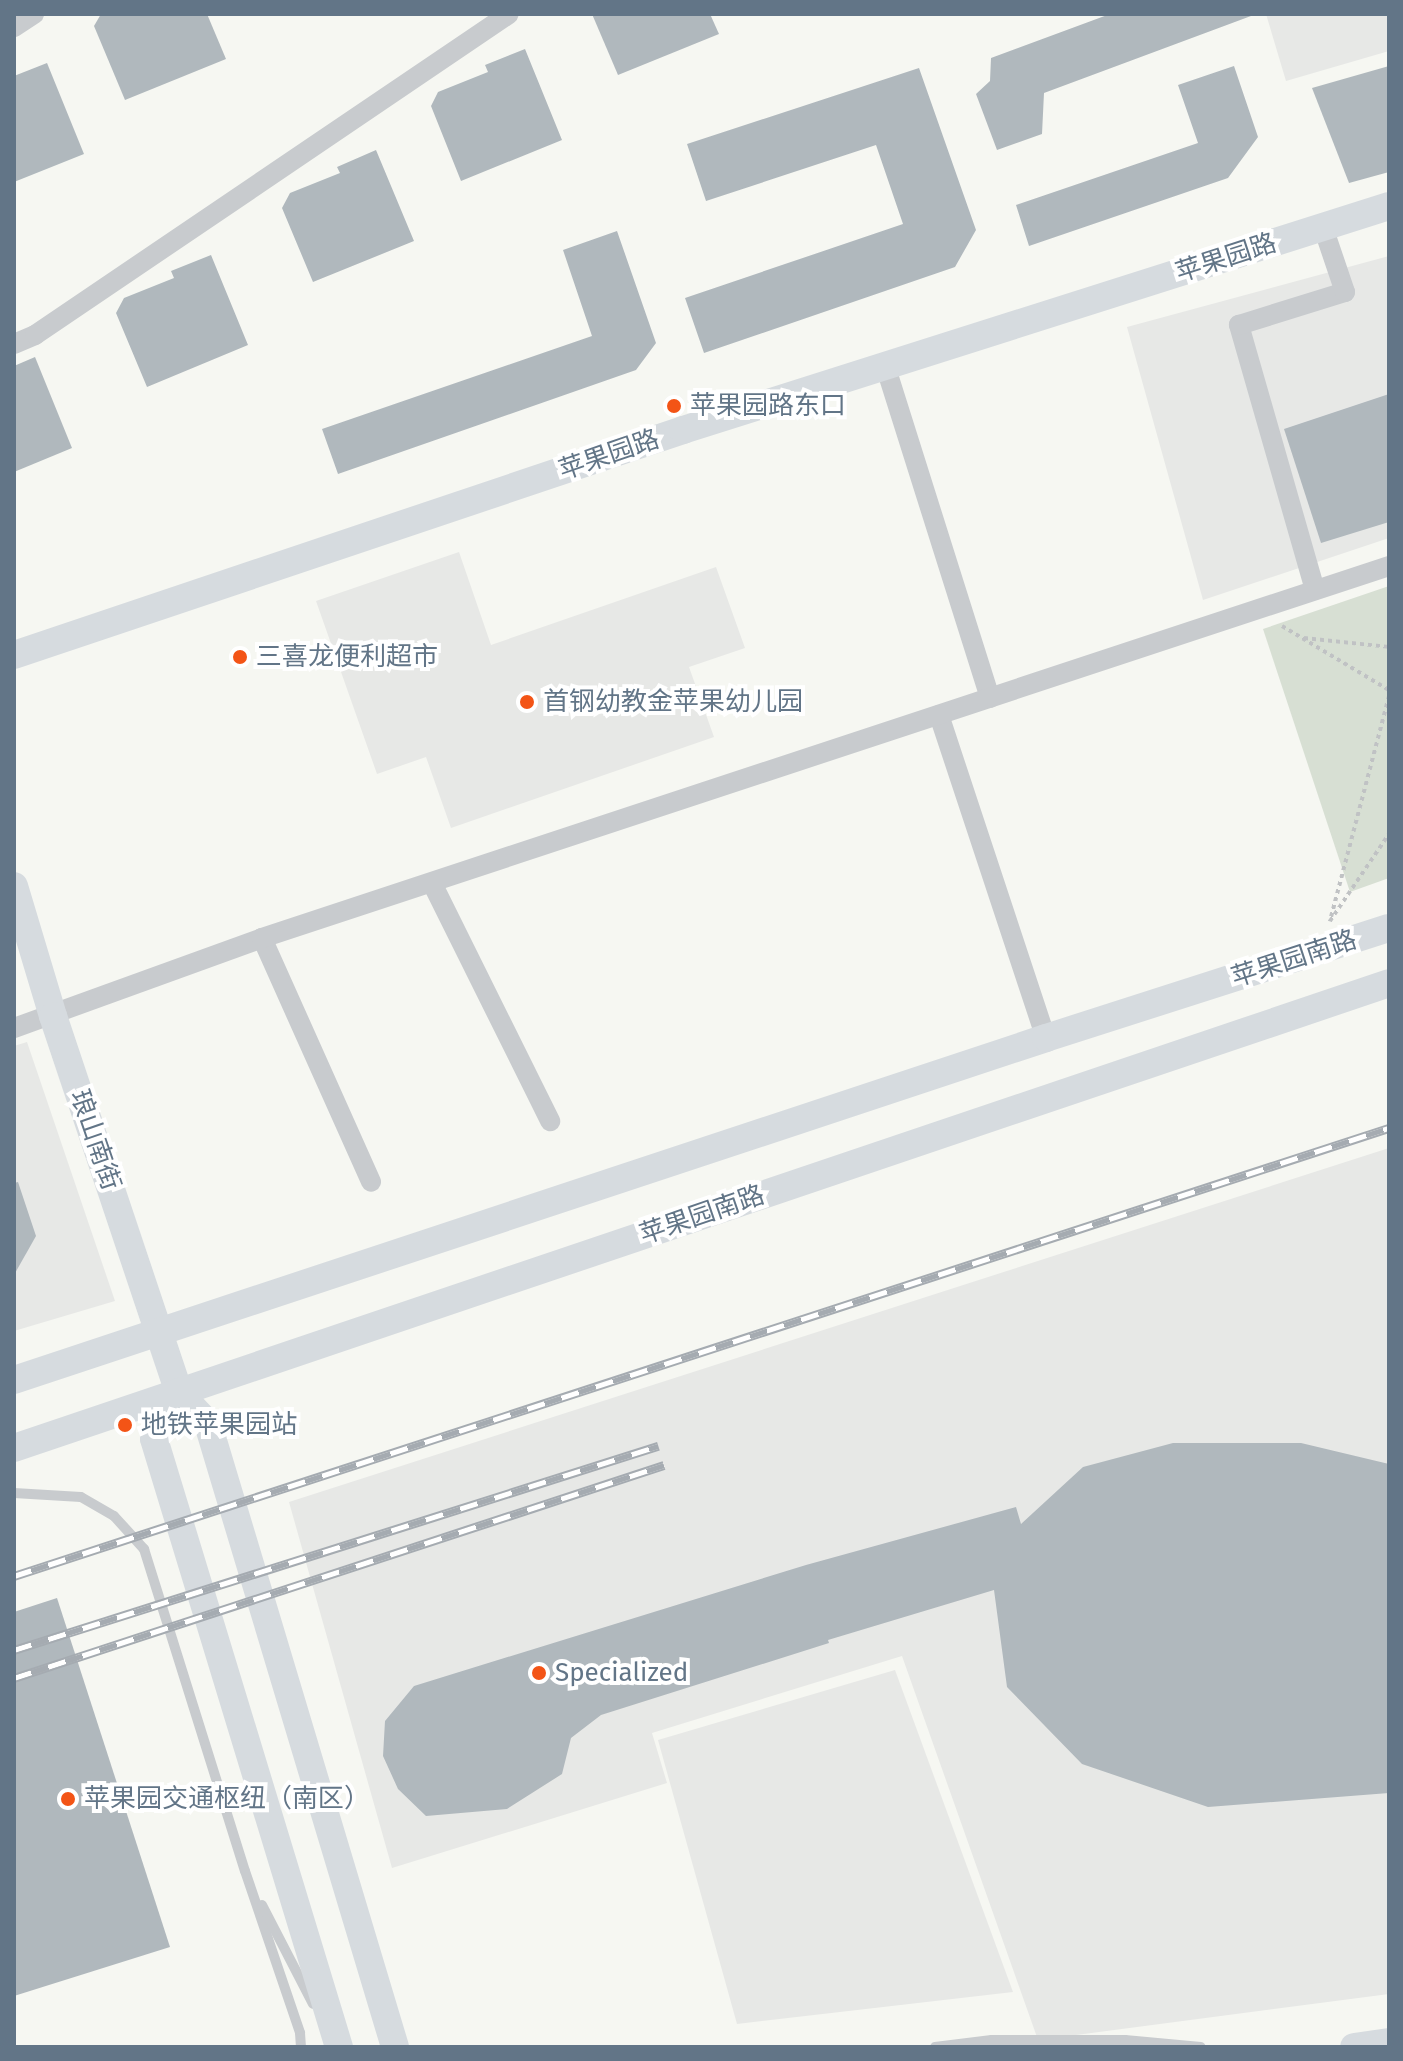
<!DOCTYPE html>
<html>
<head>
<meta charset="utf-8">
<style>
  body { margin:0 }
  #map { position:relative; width:1403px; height:2061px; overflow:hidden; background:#f6f7f2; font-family:"Fira Sans","Noto Sans SC",sans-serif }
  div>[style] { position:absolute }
  .built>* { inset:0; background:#e7e8e6 }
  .green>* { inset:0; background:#d7dfd3 }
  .building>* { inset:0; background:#b0b8bd }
  .path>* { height:4px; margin-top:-2px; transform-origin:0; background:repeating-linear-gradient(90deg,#c0c2c4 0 4px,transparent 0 8px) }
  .lane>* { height:10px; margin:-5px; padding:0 5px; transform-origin:5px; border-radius:5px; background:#c8cbce }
  .street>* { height:20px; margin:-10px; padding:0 10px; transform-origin:10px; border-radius:10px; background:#c8cbce }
  .secondary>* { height:28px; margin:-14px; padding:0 14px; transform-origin:14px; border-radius:14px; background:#d6dbdf }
  .rail>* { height:9px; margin-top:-4.5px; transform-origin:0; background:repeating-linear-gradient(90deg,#fff 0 18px,#a5abb1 0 36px); box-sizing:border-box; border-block:2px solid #a5abb1 }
  .dots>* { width:22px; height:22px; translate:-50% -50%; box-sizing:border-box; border:4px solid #fff; border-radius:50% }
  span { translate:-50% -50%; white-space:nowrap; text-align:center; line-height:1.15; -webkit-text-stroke:8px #fff; paint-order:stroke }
  .street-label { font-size:26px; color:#627587 }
  .poi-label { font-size:26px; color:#627587 }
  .left { translate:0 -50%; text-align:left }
  .frame { position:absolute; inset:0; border:16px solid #627587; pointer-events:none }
</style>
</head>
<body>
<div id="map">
  <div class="built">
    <i style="clip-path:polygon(1266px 14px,1389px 14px,1389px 51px,1286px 81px)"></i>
    <i style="clip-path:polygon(1389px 256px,1389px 538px,1203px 600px,1127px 327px)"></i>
    <i style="clip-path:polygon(459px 552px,491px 645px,716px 567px,745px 648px,689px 667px,714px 737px,451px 828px,426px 757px,377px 774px,316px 601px)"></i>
    <i style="clip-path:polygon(27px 1042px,115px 1301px,14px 1331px,14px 1046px)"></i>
    <i style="clip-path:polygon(1389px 1148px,1389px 1994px,1038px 2040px,902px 1656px,652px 1733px,667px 1783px,392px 1868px,289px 1502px)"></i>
    <i style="clip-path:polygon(895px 1670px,1013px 1992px,737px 2024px,658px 1740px)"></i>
  </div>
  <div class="green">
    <i style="clip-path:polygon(1389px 586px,1389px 878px,1350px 892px,1263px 629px)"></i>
  </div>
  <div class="building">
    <i style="clip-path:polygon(101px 14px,207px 14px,226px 59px,125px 100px,94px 26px)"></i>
    <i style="clip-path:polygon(592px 14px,710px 14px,719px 34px,618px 75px)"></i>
    <i style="clip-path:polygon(1110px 14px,1251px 16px,1044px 93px,1042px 134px,997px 150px,976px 94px,990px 81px,991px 58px)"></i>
    <i style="clip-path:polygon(525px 49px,562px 140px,461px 181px,431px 106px,438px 92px,488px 72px,485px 65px)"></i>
    <i style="clip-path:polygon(47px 63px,84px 154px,14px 182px,14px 76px)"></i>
    <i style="clip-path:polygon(1234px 66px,1258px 137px,1228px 178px,1029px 246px,1016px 205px,1198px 143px,1178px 85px)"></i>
    <i style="clip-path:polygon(1389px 66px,1389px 172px,1349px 183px,1312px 88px)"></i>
    <i style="clip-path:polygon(919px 68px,976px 230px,955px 267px,704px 353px,685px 298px,903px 224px,876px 145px,706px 201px,687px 144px)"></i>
    <i style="clip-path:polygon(376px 150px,414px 241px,313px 282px,282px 208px,290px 193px,340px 173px,337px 167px)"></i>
    <i style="clip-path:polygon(617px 231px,656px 343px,636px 370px,338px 474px,322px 429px,592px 336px,563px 250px)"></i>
    <i style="clip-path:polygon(211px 255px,248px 345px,147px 387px,116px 313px,124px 298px,174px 278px,171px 271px)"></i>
    <i style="clip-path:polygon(35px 357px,72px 448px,14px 472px,14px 366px)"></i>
    <i style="clip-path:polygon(1389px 394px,1389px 522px,1321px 543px,1284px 429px)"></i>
    <i style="clip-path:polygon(18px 1182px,36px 1236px,14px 1275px,14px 1183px)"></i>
    <i style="clip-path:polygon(1173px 1443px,1301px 1443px,1389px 1464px,1389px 1793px,1208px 1807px,1082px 1764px,1007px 1687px,994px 1590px,828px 1640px,829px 1643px,601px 1715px,571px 1738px,562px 1774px,507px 1809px,426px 1816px,398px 1789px,383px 1756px,385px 1721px,414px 1686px,806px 1565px,1016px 1507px,1021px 1524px,1083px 1467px)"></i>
    <i style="clip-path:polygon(57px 1598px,170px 1947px,14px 1996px,14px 1612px)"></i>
  </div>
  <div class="path">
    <i style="left:1282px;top:626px;width:125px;rotate:30.9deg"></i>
    <i style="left:1304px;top:638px;width:85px;rotate:6deg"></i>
    <i style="left:1389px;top:696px;width:233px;rotate:104.7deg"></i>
    <i style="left:1330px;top:921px;width:105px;rotate:-55.9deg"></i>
  </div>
  <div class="lane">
    <i style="left:14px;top:1493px;width:67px;rotate:3.4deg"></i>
    <i style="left:81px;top:1497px;width:38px;rotate:30deg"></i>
    <i style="left:114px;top:1516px;width:45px;rotate:47.7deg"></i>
    <i style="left:144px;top:1549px;width:337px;rotate:72.6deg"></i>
    <i style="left:245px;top:1871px;width:171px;rotate:71.2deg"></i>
    <i style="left:300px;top:2033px;width:14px;rotate:86deg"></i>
    <i style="left:262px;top:1905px;width:111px;rotate:62.7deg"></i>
    <i style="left:935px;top:2047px;width:57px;rotate:-7deg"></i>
    <i style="left:992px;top:2040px;width:133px"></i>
    <i style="left:1125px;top:2040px;width:76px;rotate:5.3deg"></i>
  </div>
  <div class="street">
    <i style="left:14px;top:27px;width:24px;rotate:-33deg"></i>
    <i style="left:14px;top:344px;width:23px;rotate:-23deg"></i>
    <i style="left:35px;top:335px;width:572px;rotate:-34.11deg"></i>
    <i style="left:885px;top:365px;width:349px;rotate:72.5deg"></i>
    <i style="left:1315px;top:590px;width:276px;rotate:-106deg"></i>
    <i style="left:1239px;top:325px;width:111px;rotate:-17.3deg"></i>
    <i style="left:1345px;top:292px;width:69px;rotate:-108.7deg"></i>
    <i style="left:939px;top:715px;width:340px;rotate:71.7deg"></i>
    <i style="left:432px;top:883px;width:266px;rotate:63.6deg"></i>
    <i style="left:262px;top:938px;width:267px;rotate:65.9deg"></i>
    <i style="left:14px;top:1028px;width:264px;rotate:-19.9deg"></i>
    <i style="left:262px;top:938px;width:1187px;rotate:-18.27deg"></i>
  </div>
  <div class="secondary">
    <i style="left:14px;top:655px;width:706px;rotate:-18.59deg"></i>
    <i style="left:683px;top:430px;width:741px;rotate:-17.6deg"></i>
    <i style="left:14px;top:886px;width:136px;rotate:73.3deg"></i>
    <i style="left:53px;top:1016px;width:397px;rotate:71.5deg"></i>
    <i style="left:179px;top:1393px;width:42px;rotate:46.9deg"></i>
    <i style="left:208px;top:1424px;width:650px;rotate:73.29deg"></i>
    <i style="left:14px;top:1380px;width:1087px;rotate:-18.33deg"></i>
    <i style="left:1046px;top:1038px;width:360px;rotate:-17.8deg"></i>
    <i style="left:179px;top:1393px;width:52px;rotate:118.5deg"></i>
    <i style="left:154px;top:1439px;width:636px;rotate:73.08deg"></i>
    <i style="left:14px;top:1448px;width:1451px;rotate:-18.68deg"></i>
    <i style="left:1354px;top:2047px;width:35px;rotate:-8deg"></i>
  </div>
  <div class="rail">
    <i style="left:14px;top:1576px;width:1446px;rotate:-18.05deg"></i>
    <i style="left:14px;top:1650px;width:676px;rotate:-17.58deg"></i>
    <i style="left:14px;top:1678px;width:684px;rotate:-18.14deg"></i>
  </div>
  <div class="dots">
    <i style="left:674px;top:406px;background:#f35416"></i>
    <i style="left:240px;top:657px;background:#f35416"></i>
    <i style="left:527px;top:702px;background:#f35416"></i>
    <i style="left:125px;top:1425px;background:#f35416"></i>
    <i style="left:539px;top:1673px;background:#f35416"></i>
    <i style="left:68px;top:1799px;background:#f35416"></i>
  </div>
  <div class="street-label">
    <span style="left:1226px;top:258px;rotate:-18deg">苹果园路</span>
    <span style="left:609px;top:455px;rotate:-19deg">苹果园路</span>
    <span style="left:1294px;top:959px;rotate:-18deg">苹果园南路</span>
    <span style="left:95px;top:1140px;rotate:71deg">琅山南街</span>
    <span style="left:702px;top:1215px;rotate:-19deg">苹果园南路</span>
  </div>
  <div class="poi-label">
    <span class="left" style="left:690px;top:406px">苹果园路东口</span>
    <span class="left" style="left:256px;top:657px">三喜龙便利超市</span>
    <span class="left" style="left:543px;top:702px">首钢幼教金苹果幼儿园</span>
    <span class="left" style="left:141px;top:1425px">地铁苹果园站</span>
    <span class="left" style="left:555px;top:1673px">Specialized</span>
    <span class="left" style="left:84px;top:1799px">苹果园交通枢纽（南区）</span>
  </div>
  <div class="frame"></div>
</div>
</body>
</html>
